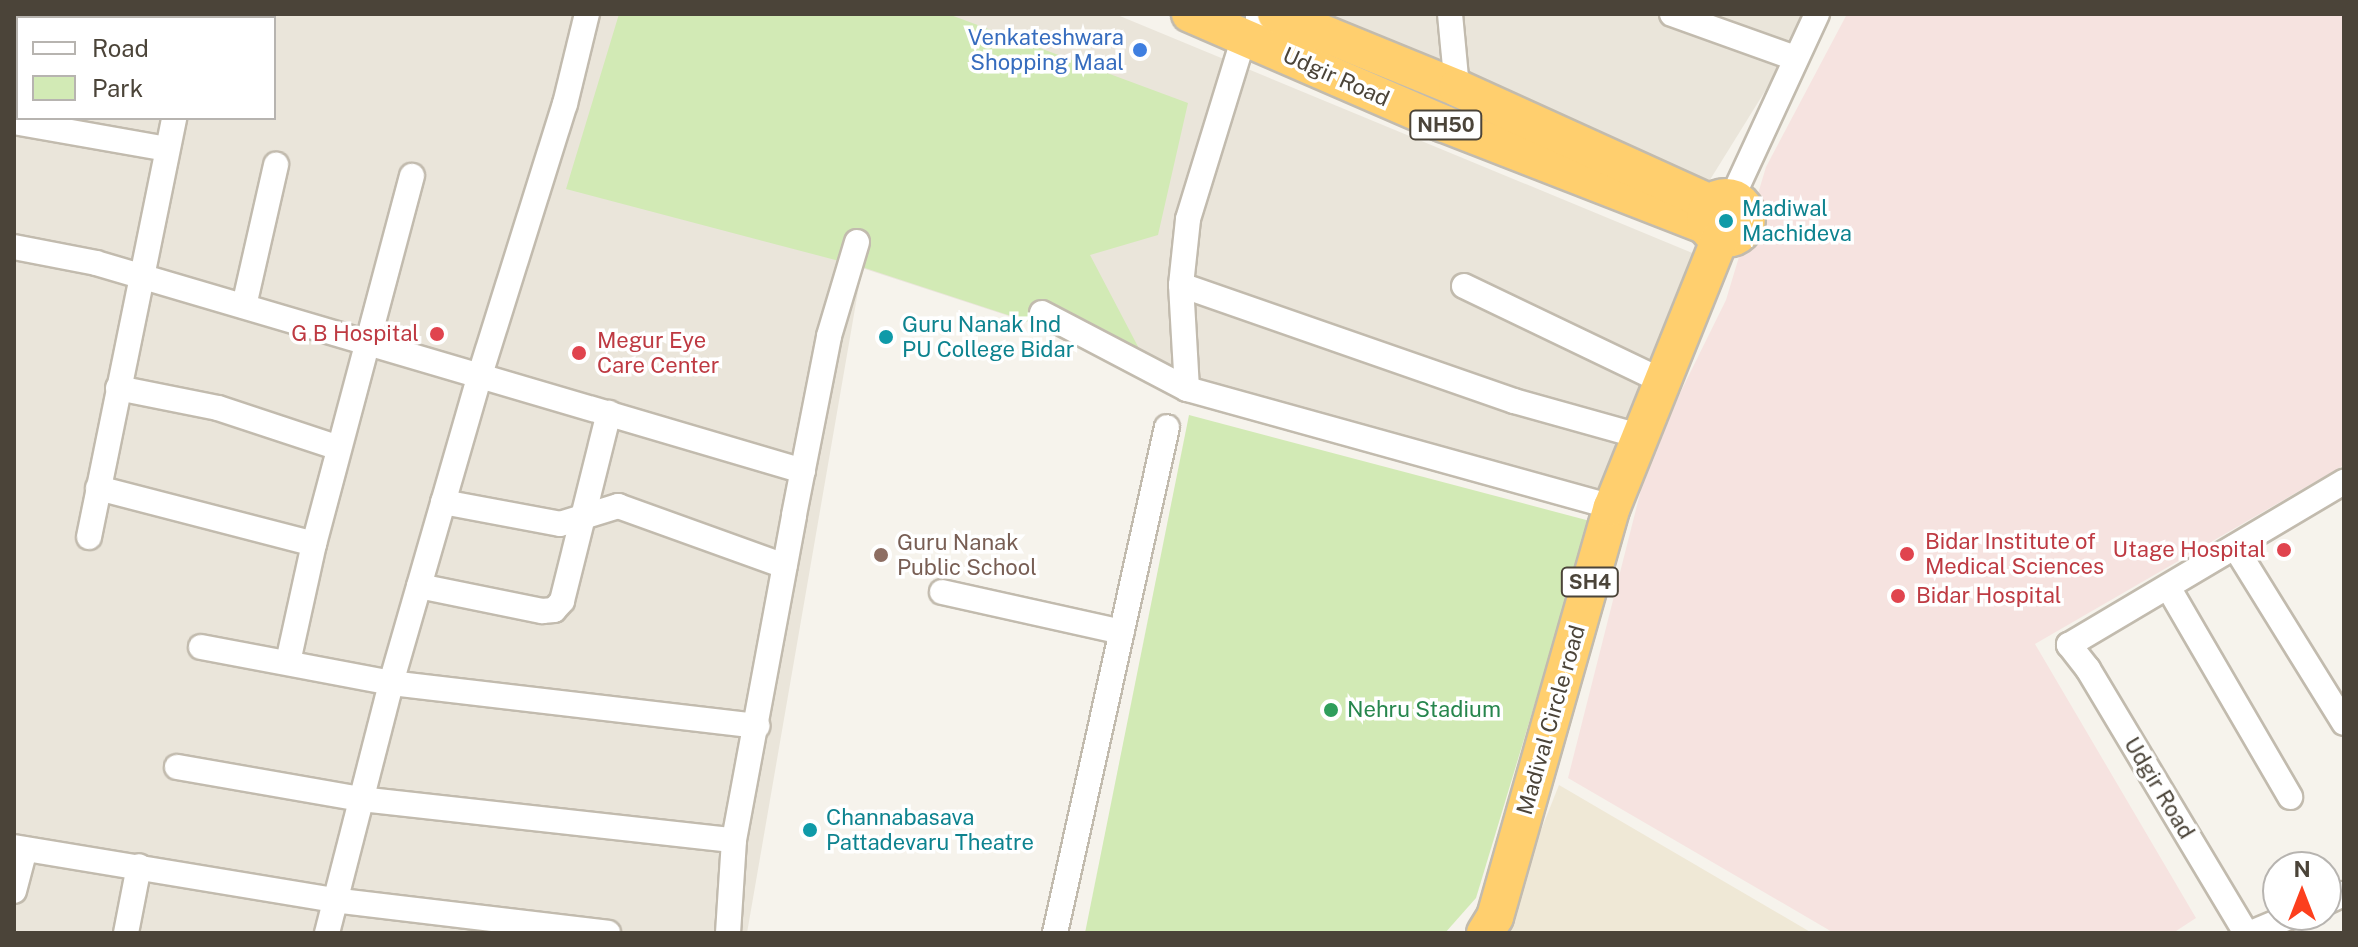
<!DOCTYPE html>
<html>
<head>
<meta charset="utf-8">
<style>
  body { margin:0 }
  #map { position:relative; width:2358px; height:947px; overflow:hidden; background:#f6f3ec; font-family:"Public Sans",sans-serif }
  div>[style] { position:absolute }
  .residential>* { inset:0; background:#eae5da }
  .education>* { inset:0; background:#efe8d6 }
  .medical>* { inset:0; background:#f6e3e0 }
  .green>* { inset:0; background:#d2eab5 }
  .roads { filter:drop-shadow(2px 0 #c2bbae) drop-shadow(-2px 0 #c2bbae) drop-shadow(0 2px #c2bbae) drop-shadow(0 -2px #c2bbae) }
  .minor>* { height:24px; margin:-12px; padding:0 12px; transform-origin:12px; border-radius:12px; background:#fff }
  .highway>* { height:36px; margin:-18px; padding:0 18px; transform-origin:18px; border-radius:18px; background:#ffcf6e }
  .highway>.ring { margin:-18px; padding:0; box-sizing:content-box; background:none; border:36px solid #ffcf6e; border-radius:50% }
  .dots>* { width:22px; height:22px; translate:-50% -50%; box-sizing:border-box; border:4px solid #fff; border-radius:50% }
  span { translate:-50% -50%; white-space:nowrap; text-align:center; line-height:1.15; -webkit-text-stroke:7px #fff; paint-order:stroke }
  .shield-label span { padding:2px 6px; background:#fff; border:2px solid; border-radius:6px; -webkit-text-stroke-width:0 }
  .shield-label { font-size:20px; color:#4b4439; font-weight:700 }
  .shop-label { font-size:22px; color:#366cbe }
  .right { translate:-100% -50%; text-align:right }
  .street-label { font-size:22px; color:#4b4439 }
  .culture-label { font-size:22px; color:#0d838f }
  .left { translate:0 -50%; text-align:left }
  .health-label { font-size:22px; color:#be3a42 }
  .education-label { font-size:22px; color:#785e54 }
  .leisure-label { font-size:22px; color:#27864d }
  .frame { position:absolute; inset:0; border:16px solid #4b4439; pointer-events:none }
  .legend { position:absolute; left:16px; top:16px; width:260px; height:104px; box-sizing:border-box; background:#fff; border:2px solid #b7b4b0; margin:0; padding:10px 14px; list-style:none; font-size:24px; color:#4b4439 }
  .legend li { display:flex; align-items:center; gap:16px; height:40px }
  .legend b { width:40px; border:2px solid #b7b4b0 }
  .north { position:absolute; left:2262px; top:851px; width:80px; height:80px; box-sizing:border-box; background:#fff; border:2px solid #b7b4b0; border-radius:50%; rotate:0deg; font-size:22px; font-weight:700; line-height:32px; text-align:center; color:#4b4439 }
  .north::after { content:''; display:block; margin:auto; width:28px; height:36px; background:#fc3f1d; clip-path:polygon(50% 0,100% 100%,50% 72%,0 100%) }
</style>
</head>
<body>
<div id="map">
  <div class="residential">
    <i style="clip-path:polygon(evenodd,14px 14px,1115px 14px,1702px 257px,1603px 510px,862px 268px,747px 933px,14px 933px,14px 14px,18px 18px,274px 18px,274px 118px,18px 118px,18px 18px)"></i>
    <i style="clip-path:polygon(1292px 14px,1813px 14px,1708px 183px)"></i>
  </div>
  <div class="education">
    <i style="clip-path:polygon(1559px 785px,1812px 933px,1500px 933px)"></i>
  </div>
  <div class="medical">
    <i style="clip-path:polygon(1847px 14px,2344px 14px,2344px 465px,2035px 644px,2196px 918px,2173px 933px,1834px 933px,1568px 778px,1650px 454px,1726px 300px,1766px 167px)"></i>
  </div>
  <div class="green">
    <i style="clip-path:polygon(619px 14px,948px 14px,1188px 103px,1158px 235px,1090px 255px,1145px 360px,862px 267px,566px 189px)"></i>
    <i style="clip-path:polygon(1189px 415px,1590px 521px,1476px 898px,1445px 933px,1085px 933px)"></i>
  </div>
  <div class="roads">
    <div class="minor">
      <i style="left:1450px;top:14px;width:74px;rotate:84.6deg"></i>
      <i style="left:1672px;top:14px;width:131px;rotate:19.7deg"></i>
      <i style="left:90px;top:18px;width:4px;rotate:-76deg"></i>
      <i style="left:194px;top:18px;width:4px;rotate:-76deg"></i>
      <i style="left:14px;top:27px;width:4px;rotate:14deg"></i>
      <i style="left:1258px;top:43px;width:29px;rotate:-90deg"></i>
      <i style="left:14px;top:122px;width:155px;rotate:10deg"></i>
      <i style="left:1732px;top:198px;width:203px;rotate:-65.2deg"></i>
      <i style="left:14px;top:247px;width:84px;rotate:11deg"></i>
      <i style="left:96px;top:263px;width:737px;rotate:16.39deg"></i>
      <i style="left:1181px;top:285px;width:353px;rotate:19.2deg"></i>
      <i style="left:1514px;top:401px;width:130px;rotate:15.6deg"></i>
      <i style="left:1464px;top:286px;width:220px;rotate:25.6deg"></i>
      <i style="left:244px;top:306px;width:145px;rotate:-77.2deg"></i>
      <i style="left:1042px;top:313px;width:164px;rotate:27.7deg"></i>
      <i style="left:1187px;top:389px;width:441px;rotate:15.5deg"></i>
      <i style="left:118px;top:388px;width:102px;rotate:11.3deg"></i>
      <i style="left:218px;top:408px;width:127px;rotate:18.3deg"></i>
      <i style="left:1187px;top:389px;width:104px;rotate:-93.3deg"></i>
      <i style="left:1181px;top:285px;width:66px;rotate:-83.9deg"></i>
      <i style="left:1188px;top:219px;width:190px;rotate:-72.9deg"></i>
      <i style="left:98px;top:488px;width:223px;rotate:14.5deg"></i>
      <i style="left:443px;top:502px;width:119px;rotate:10.6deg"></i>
      <i style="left:560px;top:524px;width:61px;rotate:-17.2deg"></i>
      <i style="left:618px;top:506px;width:177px;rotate:19.8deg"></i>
      <i style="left:89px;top:537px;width:428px;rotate:-78.5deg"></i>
      <i style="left:2235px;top:547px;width:207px;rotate:58.2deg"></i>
      <i style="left:419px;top:586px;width:126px;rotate:11.5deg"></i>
      <i style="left:542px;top:611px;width:12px;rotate:-5deg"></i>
      <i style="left:554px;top:610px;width:12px;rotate:-48deg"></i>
      <i style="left:562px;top:601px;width:194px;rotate:-76deg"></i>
      <i style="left:2168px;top:587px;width:243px;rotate:59.8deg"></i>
      <i style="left:942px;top:592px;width:184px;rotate:12.5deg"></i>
      <i style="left:201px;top:647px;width:193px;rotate:10.7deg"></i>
      <i style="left:391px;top:683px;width:369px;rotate:6.7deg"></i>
      <i style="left:288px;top:662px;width:121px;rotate:-77.6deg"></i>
      <i style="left:314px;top:544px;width:381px;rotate:-75.1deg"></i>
      <i style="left:177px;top:767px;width:186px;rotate:9.9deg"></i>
      <i style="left:360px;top:799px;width:376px;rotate:6.3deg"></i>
      <i style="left:14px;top:847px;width:323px;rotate:9.4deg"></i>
      <i style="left:333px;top:900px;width:277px;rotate:6.8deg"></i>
      <i style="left:14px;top:891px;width:43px;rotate:-75.3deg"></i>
      <i style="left:2326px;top:902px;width:20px;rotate:-24deg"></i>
      <i style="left:126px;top:933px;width:68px;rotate:-79deg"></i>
      <i style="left:327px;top:933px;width:258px;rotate:-75.6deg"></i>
      <i style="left:391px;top:683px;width:317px;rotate:-73.9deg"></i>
      <i style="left:479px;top:378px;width:287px;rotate:-72.6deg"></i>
      <i style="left:565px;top:104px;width:93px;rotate:-76.3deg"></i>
      <i style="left:728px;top:933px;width:93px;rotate:-86.3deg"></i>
      <i style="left:734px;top:840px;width:330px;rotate:-79.5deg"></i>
      <i style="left:794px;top:515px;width:182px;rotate:-78.9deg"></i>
      <i style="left:829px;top:336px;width:98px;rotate:-73.4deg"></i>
      <i style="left:1055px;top:933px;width:518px;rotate:-77.52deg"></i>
      <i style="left:2246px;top:933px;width:308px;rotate:-120.9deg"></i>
      <i style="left:2088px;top:669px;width:31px;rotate:-128deg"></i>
      <i style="left:2069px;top:645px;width:320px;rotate:-30.7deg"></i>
      <i style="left:2251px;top:933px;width:47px;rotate:-22.7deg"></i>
    </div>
    <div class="highway">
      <i style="left:1190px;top:14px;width:275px;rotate:23.4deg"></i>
      <i style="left:1442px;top:123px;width:283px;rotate:21.3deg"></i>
      <i style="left:1276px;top:14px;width:196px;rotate:22.2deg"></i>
      <i style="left:1457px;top:88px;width:278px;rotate:24.4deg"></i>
      <i class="ring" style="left:1705px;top:197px;width:6px;height:6px"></i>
      <i style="left:1485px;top:933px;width:19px;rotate:-58deg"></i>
      <i style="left:1495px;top:917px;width:426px;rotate:-74.1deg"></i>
      <i style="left:1612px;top:507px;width:290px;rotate:-68.1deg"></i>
    </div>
  </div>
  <div class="dots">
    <i style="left:1140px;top:50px;background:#3f7fe0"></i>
    <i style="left:1726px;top:221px;background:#0f9aa8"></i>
    <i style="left:437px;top:334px;background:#e0444e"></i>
    <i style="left:886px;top:337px;background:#0f9aa8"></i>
    <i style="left:579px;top:353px;background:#e0444e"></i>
    <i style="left:2284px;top:550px;background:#e0444e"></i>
    <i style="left:1907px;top:554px;background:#e0444e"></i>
    <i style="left:881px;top:555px;background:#8d6e63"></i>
    <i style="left:1898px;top:596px;background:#e0444e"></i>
    <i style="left:1331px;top:710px;background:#2e9e5b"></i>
    <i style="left:810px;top:830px;background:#0f9aa8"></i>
  </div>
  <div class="shield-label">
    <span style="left:1446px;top:125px">NH50</span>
    <span style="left:1590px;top:582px">SH4</span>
  </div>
  <div class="shop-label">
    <span class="right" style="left:1124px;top:50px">Venkateshwara<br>Shopping Maal</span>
  </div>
  <div class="street-label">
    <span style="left:1336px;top:77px;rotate:24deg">Udgir Road</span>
    <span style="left:1551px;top:720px;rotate:-74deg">Madival Circle road</span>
    <span style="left:2159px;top:788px;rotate:59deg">Udgir Road</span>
  </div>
  <div class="culture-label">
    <span class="left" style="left:1742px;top:221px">Madiwal<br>Machideva</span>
    <span class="left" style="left:902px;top:337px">Guru Nanak Ind<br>PU College Bidar</span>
    <span class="left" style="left:826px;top:830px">Channabasava<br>Pattadevaru Theatre</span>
  </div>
  <div class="health-label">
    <span class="right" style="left:419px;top:334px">G B Hospital</span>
    <span class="left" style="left:597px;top:353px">Megur Eye<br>Care Center</span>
    <span class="left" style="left:1925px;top:554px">Bidar Institute of<br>Medical Sciences</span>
    <span class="right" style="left:2266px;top:550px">Utage Hospital</span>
    <span class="left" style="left:1916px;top:596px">Bidar Hospital</span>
  </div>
  <div class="education-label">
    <span class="left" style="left:897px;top:555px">Guru Nanak<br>Public School</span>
  </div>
  <div class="leisure-label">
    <span class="left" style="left:1347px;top:710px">Nehru Stadium</span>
  </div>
  <div class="frame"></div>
  <ul class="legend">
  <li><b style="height:10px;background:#fff"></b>Road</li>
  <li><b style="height:22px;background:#d2eab5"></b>Park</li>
  </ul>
  <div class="north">N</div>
</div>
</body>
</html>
